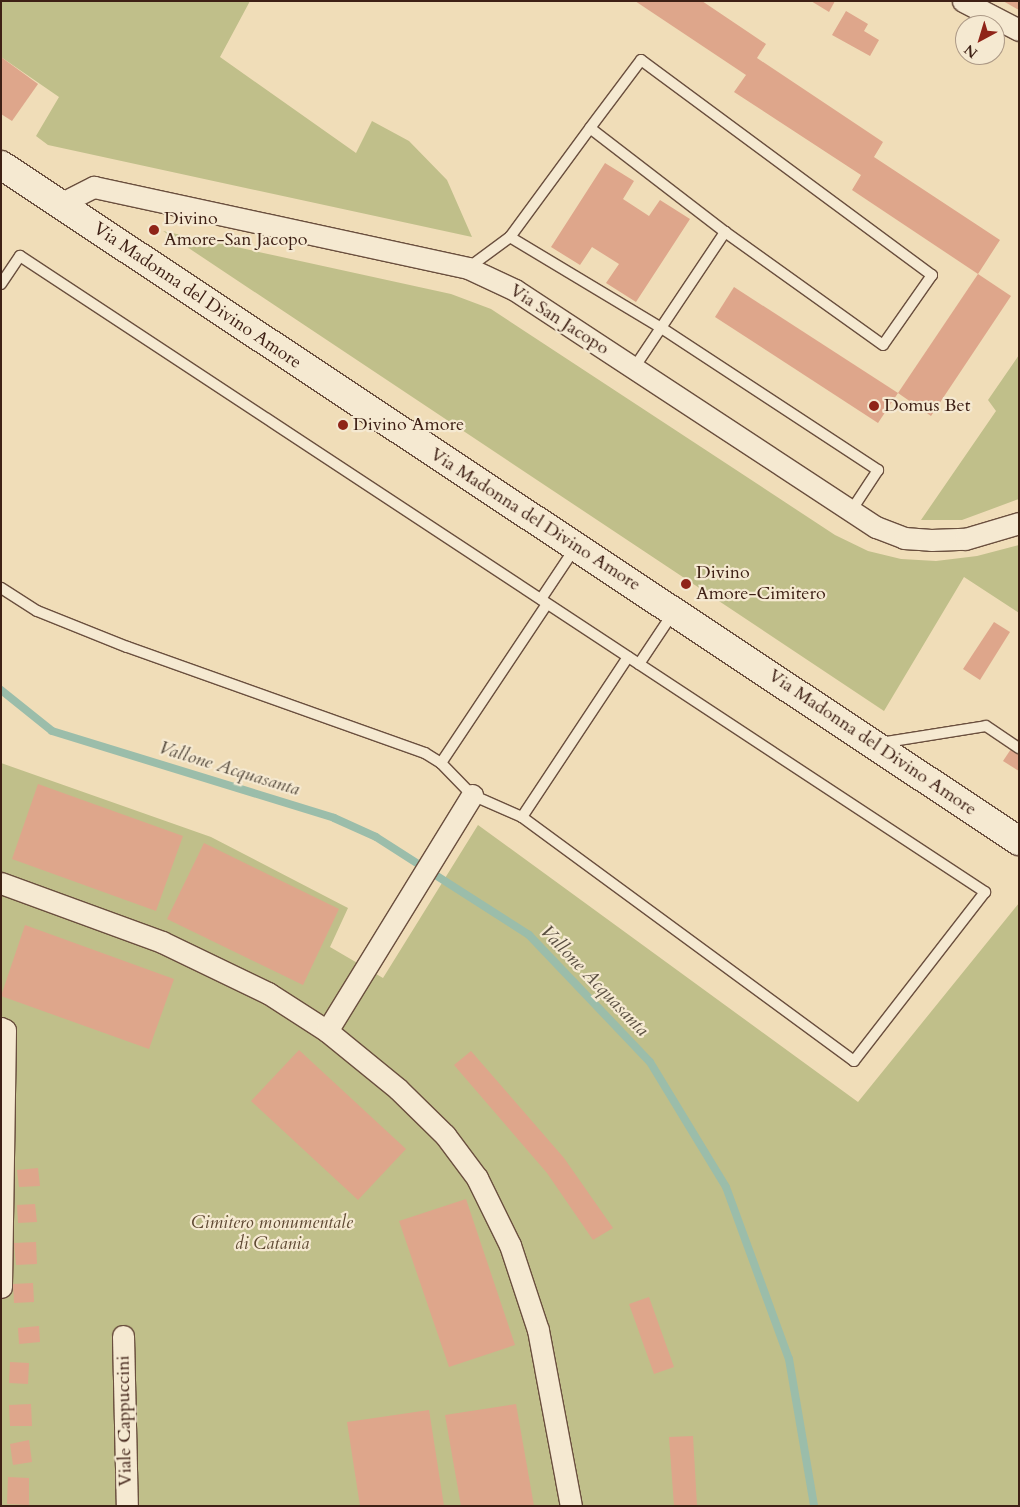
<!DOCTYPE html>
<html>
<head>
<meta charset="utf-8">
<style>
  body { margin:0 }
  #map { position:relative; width:1020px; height:1507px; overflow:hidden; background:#f0ddb8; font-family:Cardo,serif }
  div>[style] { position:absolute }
  .green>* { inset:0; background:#c0bf8a }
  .stream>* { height:8px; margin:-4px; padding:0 4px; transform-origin:4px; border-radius:4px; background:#9bbdaa }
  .building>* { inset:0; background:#dea68b }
  .roads { filter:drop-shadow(1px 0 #6a4f3e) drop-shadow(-1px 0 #6a4f3e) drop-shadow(0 1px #6a4f3e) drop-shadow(0 -1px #6a4f3e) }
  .lane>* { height:10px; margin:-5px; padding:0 5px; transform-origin:5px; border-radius:5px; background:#f5e9d1 }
  .street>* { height:21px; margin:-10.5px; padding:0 10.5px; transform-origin:10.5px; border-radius:10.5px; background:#f5e9d1 }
  .secondary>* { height:28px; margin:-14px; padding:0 14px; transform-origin:14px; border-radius:14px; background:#f5e9d1 }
  .dots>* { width:14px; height:14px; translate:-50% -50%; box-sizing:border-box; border:2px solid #f5e9d1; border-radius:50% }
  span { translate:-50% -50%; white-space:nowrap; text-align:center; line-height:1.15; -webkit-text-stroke:4.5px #f5e9d1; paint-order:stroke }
  .poi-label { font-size:18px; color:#3e2015 }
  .left { translate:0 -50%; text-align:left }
  .street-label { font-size:18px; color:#3e2015 }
  .park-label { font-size:18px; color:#5e4832; font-style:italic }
  .water-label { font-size:19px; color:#5a4f42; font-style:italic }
  .frame { position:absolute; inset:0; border:2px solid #3e2015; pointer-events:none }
  .north { position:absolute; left:955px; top:15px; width:50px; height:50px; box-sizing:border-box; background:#f5e9d1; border:1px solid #ac9986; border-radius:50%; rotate:219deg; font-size:14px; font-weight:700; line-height:20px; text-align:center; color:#3e2015 }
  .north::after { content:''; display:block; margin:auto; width:18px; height:22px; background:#8f2418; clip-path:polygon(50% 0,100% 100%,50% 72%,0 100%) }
</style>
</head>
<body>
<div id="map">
  <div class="green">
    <i style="clip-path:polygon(1px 1px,250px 1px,220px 57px,356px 153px,372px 121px,409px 141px,447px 180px,472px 237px,48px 145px,36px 136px,59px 97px,1px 57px)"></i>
    <i style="clip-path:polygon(163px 231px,451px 294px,491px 309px,835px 535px,868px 551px,901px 559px,936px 561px,977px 556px,1019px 545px,1019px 613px,964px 577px,884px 711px)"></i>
    <i style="clip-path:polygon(1019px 355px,1019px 499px,962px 520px,921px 520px,996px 411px,988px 400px)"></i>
    <i style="clip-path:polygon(1px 763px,211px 837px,348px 908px,330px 947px,383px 978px,478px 825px,858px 1102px,1019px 903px,1019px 1506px,1px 1506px)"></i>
  </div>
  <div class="stream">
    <i style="left:1px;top:690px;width:65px;rotate:38.8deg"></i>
    <i style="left:52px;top:731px;width:295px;rotate:17.1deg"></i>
    <i style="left:334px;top:818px;width:46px;rotate:24.3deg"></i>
    <i style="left:376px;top:837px;width:182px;rotate:32.6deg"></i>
    <i style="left:529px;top:935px;width:175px;rotate:46.4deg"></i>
    <i style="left:650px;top:1062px;width:146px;rotate:58.7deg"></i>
    <i style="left:726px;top:1187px;width:183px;rotate:69.9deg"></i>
    <i style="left:789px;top:1359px;width:149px;rotate:80.3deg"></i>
  </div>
  <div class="building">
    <i style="clip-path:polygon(635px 1px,702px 1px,766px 44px,757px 58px,883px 142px,874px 157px,1000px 240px,978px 274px,852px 190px,861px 175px,734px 92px,746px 75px)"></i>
    <i style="clip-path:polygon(811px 1px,835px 1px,829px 12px)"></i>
    <i style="clip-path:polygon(1003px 1px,1019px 1px,1019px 10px)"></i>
    <i style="clip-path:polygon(846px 11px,868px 24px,864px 31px,879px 40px,870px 56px,832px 35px)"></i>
    <i style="clip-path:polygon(1px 57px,38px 84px,12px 121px,1px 114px)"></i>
    <i style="clip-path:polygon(605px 163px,634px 181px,623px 199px,649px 216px,660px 200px,690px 219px,636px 302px,606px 283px,619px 264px,592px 247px,580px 265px,551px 247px)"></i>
    <i style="clip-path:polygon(978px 274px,1011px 296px,931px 416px,898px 393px)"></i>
    <i style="clip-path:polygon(734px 287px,898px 393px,878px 423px,715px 317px)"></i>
    <i style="clip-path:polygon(994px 622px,1010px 632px,980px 680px,963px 669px)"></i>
    <i style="clip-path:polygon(1019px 737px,1019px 771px,1003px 761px)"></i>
    <i style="clip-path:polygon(38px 784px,183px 836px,156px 911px,12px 859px)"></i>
    <i style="clip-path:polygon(204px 843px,339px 909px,303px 985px,167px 919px)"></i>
    <i style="clip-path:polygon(25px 925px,174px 979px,149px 1049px,1px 996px)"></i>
    <i style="clip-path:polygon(299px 1050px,406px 1149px,358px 1200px,251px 1101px)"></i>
    <i style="clip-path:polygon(471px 1051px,564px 1158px,613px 1228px,593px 1240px,547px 1173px,454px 1065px)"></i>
    <i style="clip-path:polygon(38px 1168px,40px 1186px,19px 1187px,17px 1170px)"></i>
    <i style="clip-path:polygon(466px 1199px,515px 1345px,449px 1367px,399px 1221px)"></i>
    <i style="clip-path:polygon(35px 1204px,37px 1222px,18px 1223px,17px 1205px)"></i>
    <i style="clip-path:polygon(36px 1242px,37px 1264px,16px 1265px,14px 1243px)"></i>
    <i style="clip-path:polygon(33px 1283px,34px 1302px,14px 1303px,13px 1284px)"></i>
    <i style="clip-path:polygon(649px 1297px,674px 1367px,654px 1374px,629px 1304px)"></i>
    <i style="clip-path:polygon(39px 1326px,40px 1342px,19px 1344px,18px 1328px)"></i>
    <i style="clip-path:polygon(10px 1362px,29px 1363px,28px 1384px,9px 1383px)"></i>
    <i style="clip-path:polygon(31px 1404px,32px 1426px,10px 1426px,9px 1405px)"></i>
    <i style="clip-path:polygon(516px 1404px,534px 1506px,461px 1506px,445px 1415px)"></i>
    <i style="clip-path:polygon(429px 1410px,444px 1506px,360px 1506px,347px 1422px)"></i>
    <i style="clip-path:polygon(693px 1436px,697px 1506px,674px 1506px,669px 1437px)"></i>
    <i style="clip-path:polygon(29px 1440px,32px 1462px,13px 1465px,10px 1444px)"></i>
    <i style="clip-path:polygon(8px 1477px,29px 1478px,29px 1505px,7px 1504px)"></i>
  </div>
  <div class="roads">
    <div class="lane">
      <i style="left:510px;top:237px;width:135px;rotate:-53.7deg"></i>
      <i style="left:590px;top:128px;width:85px;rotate:-53.1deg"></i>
      <i style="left:641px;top:60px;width:362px;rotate:36.5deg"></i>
      <i style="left:932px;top:275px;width:85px;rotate:125deg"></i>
      <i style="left:883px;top:345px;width:194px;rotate:-144.4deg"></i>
      <i style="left:725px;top:232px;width:170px;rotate:-142.4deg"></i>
      <i style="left:468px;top:268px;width:52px;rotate:-36.4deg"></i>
      <i style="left:510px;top:237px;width:175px;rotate:31deg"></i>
      <i style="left:660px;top:327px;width:261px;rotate:33.3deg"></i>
      <i style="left:878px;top:470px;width:49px;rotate:123.4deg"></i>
      <i style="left:1px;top:284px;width:34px;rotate:-56deg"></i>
      <i style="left:20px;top:256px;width:1156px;rotate:33.39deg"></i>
      <i style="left:985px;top:892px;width:214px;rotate:127.8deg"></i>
      <i style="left:854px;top:1061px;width:412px;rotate:-143.7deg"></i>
      <i style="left:522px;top:817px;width:55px;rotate:-156.3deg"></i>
      <i style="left:472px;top:795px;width:45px;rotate:-134.1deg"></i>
      <i style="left:441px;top:763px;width:19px;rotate:-148deg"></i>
      <i style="left:425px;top:753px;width:316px;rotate:-160.4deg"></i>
      <i style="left:127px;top:647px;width:97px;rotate:-158.2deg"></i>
      <i style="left:37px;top:611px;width:43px;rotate:-147.4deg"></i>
      <i style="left:634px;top:368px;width:164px;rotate:-56.2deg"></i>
      <i style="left:541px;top:599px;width:61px;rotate:-56.3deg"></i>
      <i style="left:639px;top:664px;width:61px;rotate:-56.3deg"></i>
      <i style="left:880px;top:743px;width:107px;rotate:-9.1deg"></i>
      <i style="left:986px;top:726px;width:40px;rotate:34deg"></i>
      <i style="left:441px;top:763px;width:191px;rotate:-56.3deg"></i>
      <i style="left:522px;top:817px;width:192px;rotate:-56.5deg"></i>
    </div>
    <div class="street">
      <i style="left:963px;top:1px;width:63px;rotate:27.4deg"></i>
      <i style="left:60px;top:204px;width:38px;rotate:-27deg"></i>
      <i style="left:94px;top:187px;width:383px;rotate:12.2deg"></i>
      <i style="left:468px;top:268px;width:52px;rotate:25.1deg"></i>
      <i style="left:515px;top:290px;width:432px;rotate:33.3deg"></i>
      <i style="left:876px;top:527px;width:30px;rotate:21deg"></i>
      <i style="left:904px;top:538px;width:27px;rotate:4deg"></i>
      <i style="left:931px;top:540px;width:34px;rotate:-2deg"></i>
      <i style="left:965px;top:539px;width:56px;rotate:-16.5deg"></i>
      <i style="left:1px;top:883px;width:171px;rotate:20.1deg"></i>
      <i style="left:162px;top:942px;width:118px;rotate:25.7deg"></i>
      <i style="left:268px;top:993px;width:70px;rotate:32.8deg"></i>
      <i style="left:327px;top:1031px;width:92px;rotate:39.2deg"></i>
      <i style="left:398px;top:1089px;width:66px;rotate:44.4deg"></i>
      <i style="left:445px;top:1135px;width:54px;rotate:53.3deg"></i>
      <i style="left:477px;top:1178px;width:75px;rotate:63.8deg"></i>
      <i style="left:510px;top:1245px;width:89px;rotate:71.8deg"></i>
      <i style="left:538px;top:1330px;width:179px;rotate:79.4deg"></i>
      <i style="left:1px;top:1028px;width:4px;rotate:27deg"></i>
      <i style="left:5px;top:1030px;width:257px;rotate:90.9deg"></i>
      <i style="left:327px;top:1031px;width:277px;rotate:-58.4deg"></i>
      <i style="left:123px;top:1336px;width:170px;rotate:88.7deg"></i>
    </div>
    <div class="secondary">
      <i style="left:1px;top:165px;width:1222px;rotate:33.59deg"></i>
    </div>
  </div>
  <div class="dots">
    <i style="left:154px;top:230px;background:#8f2418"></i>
    <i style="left:874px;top:406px;background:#8f2418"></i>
    <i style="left:343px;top:425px;background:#8f2418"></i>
    <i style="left:686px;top:584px;background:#8f2418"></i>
  </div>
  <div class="poi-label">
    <span class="left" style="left:164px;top:230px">Divino<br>Amore-San Jacopo</span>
    <span class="left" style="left:884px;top:406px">Domus Bet</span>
    <span class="left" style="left:353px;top:425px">Divino Amore</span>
    <span class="left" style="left:696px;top:584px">Divino<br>Amore-Cimitero</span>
  </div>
  <div class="street-label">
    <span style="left:197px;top:296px;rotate:34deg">Via Madonna del Divino Amore</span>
    <span style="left:559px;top:320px;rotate:33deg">Via San Jacopo</span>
    <span style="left:535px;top:520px;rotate:33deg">Via Madonna del Divino Amore</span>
    <span style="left:872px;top:743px;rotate:34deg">Via Madonna del Divino Amore</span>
    <span style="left:125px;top:1421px;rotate:-91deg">Viale Cappuccini</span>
  </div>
  <div class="park-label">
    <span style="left:272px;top:1234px">Cimitero monumentale<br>di Catania</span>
  </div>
  <div class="water-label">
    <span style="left:229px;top:769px;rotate:17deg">Vallone Acquasanta</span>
    <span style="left:594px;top:981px;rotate:46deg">Vallone Acquasanta</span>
  </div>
  <div class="frame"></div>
  <div class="north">N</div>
</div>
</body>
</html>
